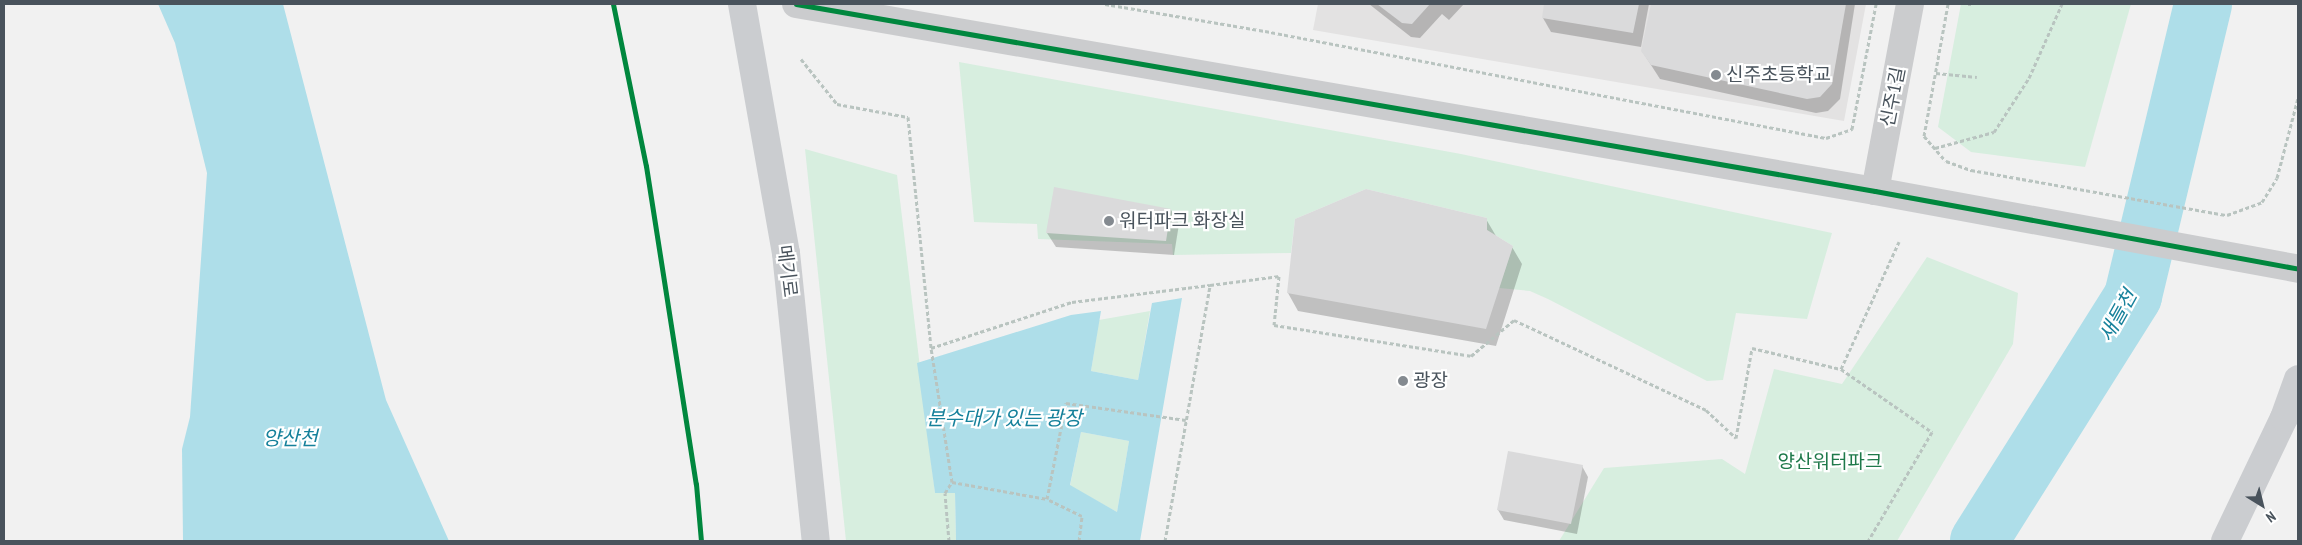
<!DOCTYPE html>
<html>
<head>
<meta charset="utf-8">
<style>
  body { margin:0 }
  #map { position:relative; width:2302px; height:545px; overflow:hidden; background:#f1f1f1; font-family:"PT Sans Narrow","Noto Sans KR",sans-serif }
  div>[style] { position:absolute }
  .education>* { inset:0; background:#e3e2e2 }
  .green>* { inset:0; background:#d7eedf }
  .water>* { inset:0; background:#aedee9 }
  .shadow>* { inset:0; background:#0003 }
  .river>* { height:58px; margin:-29px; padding:0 29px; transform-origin:29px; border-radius:29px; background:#aedee9 }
  .building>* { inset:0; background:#dadadb }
  .path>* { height:3px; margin-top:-1.5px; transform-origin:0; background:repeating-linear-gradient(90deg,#b9c4c0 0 4px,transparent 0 6.5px) }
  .street>* { height:28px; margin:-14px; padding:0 14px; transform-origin:14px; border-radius:14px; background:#cbccce }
  .secondary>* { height:28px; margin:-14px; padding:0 14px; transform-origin:14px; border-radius:14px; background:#cbcdd0 }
  .cycleway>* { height:5px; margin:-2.5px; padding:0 2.5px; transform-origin:2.5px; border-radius:2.5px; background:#00873e }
  .dots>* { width:14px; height:14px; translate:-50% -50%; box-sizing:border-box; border:2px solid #fff; border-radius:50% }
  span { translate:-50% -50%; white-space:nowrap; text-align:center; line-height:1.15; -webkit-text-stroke:4.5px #fff; paint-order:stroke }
  .poi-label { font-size:19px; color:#49535c }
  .left { translate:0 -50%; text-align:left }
  .street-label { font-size:19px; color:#49535c }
  .park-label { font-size:19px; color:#1e794a }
  .water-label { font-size:20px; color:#16819b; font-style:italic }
  .frame { position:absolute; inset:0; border:5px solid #49535c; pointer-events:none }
  .north { position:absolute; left:2237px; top:480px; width:50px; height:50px; -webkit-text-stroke:4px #fff; paint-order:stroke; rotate:144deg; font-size:14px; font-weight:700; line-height:20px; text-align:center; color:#49535c }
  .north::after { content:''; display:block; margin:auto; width:18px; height:22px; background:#49535c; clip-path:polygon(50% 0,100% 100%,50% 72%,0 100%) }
</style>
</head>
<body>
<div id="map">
  <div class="education">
    <i style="clip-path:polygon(1318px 4px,1866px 4px,1844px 121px,1313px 30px)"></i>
  </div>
  <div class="green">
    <i style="clip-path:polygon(1961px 4px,2131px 4px,2085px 167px,1971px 152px,1938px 127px)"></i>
    <i style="clip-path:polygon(959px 62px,1461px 154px,1832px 233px,1807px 319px,1736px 313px,1723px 380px,1707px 381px,1548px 299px,1530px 291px,1499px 288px,1513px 246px,1487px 230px,1487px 218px,1366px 189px,1295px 219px,1291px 253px,1173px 255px,1172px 244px,1038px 239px,1037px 224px,974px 222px)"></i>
    <i style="clip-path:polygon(805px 149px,897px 175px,935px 493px,955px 493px,956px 541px,846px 541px)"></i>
    <i style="clip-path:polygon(1927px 257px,2018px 293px,2013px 344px,1897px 541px,1559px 541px,1604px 468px,1722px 459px,1745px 474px,1774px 369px,1842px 384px)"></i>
    <i style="clip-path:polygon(1150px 311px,1138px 380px,1091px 371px,1099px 320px)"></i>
    <i style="clip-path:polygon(1081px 432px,1129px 441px,1117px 512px,1070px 486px)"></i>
  </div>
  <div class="water">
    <i style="clip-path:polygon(158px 4px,283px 4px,386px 400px,449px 541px,183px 541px,182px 449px,190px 417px,207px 173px,175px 43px)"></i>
    <i style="clip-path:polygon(evenodd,1182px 298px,1140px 541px,956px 541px,955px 493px,935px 493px,917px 363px,1071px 315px,1101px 311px,1091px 371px,1138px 380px,1152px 303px,1182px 298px,1081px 432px,1129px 441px,1117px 512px,1070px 485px,1081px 432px)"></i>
  </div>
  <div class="shadow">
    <i style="clip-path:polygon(1369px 4px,1464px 4px,1449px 20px,1442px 14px,1420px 38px,1411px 37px)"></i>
    <i style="clip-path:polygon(1545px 4px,1649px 4px,1641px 47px,1551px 32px,1543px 18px)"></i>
    <i style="clip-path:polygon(1653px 4px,1855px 4px,1840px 99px,1828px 111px,1816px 113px,1660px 79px,1642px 51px)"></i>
    <i style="clip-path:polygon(1171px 210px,1179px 224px,1174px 255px,1056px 247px,1047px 233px)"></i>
    <i style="clip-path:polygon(1486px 219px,1496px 236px,1512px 247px,1522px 264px,1496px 346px,1298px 311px,1288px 293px)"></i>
    <i style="clip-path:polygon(1582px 466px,1588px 477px,1577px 534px,1504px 520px,1498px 510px)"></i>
  </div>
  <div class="river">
    <i style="left:1979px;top:541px;width:289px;rotate:-57.8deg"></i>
    <i style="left:2133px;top:296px;width:300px;rotate:-76.5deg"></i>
  </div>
  <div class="building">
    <i style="clip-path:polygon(1377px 4px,1430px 4px,1412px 24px,1402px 23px)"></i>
    <i style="clip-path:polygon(1544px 4px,1639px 4px,1633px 33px,1542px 18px)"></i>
    <i style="clip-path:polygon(1651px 4px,1846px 4px,1832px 84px,1820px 97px,1807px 99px,1651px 65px,1641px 51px)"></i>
    <i style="clip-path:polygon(1054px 187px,1171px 209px,1166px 241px,1046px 233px)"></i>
    <i style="clip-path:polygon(1366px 189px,1487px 218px,1487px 230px,1513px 246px,1486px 329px,1287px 293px,1295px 219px)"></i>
    <i style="clip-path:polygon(1508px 451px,1583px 465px,1571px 524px,1497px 510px)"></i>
  </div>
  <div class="path">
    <i style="left:1105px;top:4px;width:162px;rotate:9.6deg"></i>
    <i style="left:1265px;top:31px;width:571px;rotate:10.8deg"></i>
    <i style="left:1826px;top:138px;width:28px;rotate:-19deg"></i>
    <i style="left:1852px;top:129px;width:127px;rotate:-79.1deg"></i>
    <i style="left:1948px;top:4px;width:134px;rotate:100.3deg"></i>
    <i style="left:1924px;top:136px;width:33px;rotate:49deg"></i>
    <i style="left:1946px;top:161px;width:27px;rotate:20deg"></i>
    <i style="left:1971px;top:170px;width:260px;rotate:10deg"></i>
    <i style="left:2227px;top:215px;width:37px;rotate:-20deg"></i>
    <i style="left:2262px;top:202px;width:28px;rotate:-58deg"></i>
    <i style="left:2277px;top:178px;width:83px;rotate:-75.3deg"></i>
    <i style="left:1968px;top:4px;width:3px"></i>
    <i style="left:801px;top:59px;width:58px;rotate:51.3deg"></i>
    <i style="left:837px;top:104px;width:72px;rotate:10.4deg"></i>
    <i style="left:908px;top:117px;width:232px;rotate:84.3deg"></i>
    <i style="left:1936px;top:73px;width:41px;rotate:5.6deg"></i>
    <i style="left:1935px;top:148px;width:61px;rotate:-15.2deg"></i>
    <i style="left:1994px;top:132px;width:64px;rotate:-57.1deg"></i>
    <i style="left:2029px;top:78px;width:81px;rotate:-66deg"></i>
    <i style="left:1841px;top:369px;width:140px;rotate:-65.5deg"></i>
    <i style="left:952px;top:482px;width:136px;rotate:-98.9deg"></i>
    <i style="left:931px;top:348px;width:148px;rotate:-18.1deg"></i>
    <i style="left:1072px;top:302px;width:139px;rotate:-7deg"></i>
    <i style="left:949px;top:541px;width:48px;rotate:-94.8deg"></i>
    <i style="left:945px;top:493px;width:13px;rotate:-58deg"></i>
    <i style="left:952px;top:482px;width:97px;rotate:10.1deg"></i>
    <i style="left:1079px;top:541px;width:25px;rotate:-83deg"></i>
    <i style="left:1082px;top:516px;width:39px;rotate:-154deg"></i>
    <i style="left:1047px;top:499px;width:98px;rotate:-78.8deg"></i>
    <i style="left:1066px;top:403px;width:121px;rotate:8.1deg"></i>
    <i style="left:1165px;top:541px;width:260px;rotate:-80deg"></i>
    <i style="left:1210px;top:285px;width:70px;rotate:-7.4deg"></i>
    <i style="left:1279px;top:276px;width:49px;rotate:95.8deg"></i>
    <i style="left:1274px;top:325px;width:199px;rotate:8.9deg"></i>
    <i style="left:1471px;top:356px;width:56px;rotate:-39.9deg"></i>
    <i style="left:1514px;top:320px;width:212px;rotate:25.1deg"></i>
    <i style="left:1706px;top:410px;width:41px;rotate:43deg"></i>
    <i style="left:1736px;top:438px;width:91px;rotate:-79.9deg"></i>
    <i style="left:1752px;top:348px;width:91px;rotate:13.3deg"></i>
    <i style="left:1841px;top:369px;width:111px;rotate:34.7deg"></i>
    <i style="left:1932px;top:432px;width:126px;rotate:120.4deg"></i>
  </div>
  <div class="street">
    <i style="left:796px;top:4px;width:1095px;rotate:9.83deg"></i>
    <i style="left:1875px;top:191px;width:430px;rotate:10.4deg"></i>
    <i style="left:1875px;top:191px;width:190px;rotate:-79.4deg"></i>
  </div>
  <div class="secondary">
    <i style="left:742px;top:4px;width:253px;rotate:80deg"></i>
    <i style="left:786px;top:253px;width:290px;rotate:84.1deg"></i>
    <i style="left:2225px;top:541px;width:136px;rotate:-64.4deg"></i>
    <i style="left:2284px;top:418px;width:41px;rotate:-70.3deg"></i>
  </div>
  <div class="cycleway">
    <i style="left:613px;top:4px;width:165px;rotate:78.5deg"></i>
    <i style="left:646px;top:166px;width:322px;rotate:81.1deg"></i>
    <i style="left:696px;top:484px;width:57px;rotate:85deg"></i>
    <i style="left:796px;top:4px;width:1095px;rotate:9.83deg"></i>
    <i style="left:1875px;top:191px;width:430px;rotate:10.4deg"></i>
  </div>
  <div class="dots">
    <i style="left:1716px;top:75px;background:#848a90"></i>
    <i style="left:1109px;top:221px;background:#848a90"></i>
    <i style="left:1403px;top:381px;background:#848a90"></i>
  </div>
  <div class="poi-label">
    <span class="left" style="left:1726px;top:75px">신주초등학교</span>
    <span class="left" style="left:1119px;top:221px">워터파크 화장실</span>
    <span class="left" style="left:1413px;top:381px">광장</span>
  </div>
  <div class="street-label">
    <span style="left:1893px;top:97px;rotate:-79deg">신주1길</span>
    <span style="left:787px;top:271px;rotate:83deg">메기로</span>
  </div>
  <div class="park-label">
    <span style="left:1830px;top:462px">양산워터파크</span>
  </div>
  <div class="water-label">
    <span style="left:2118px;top:316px;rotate:-61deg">새들천</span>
    <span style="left:1004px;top:418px">분수대가 있는 광장</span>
    <span style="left:290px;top:438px">양산천</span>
  </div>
  <div class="frame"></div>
  <div class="north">N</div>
</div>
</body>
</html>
